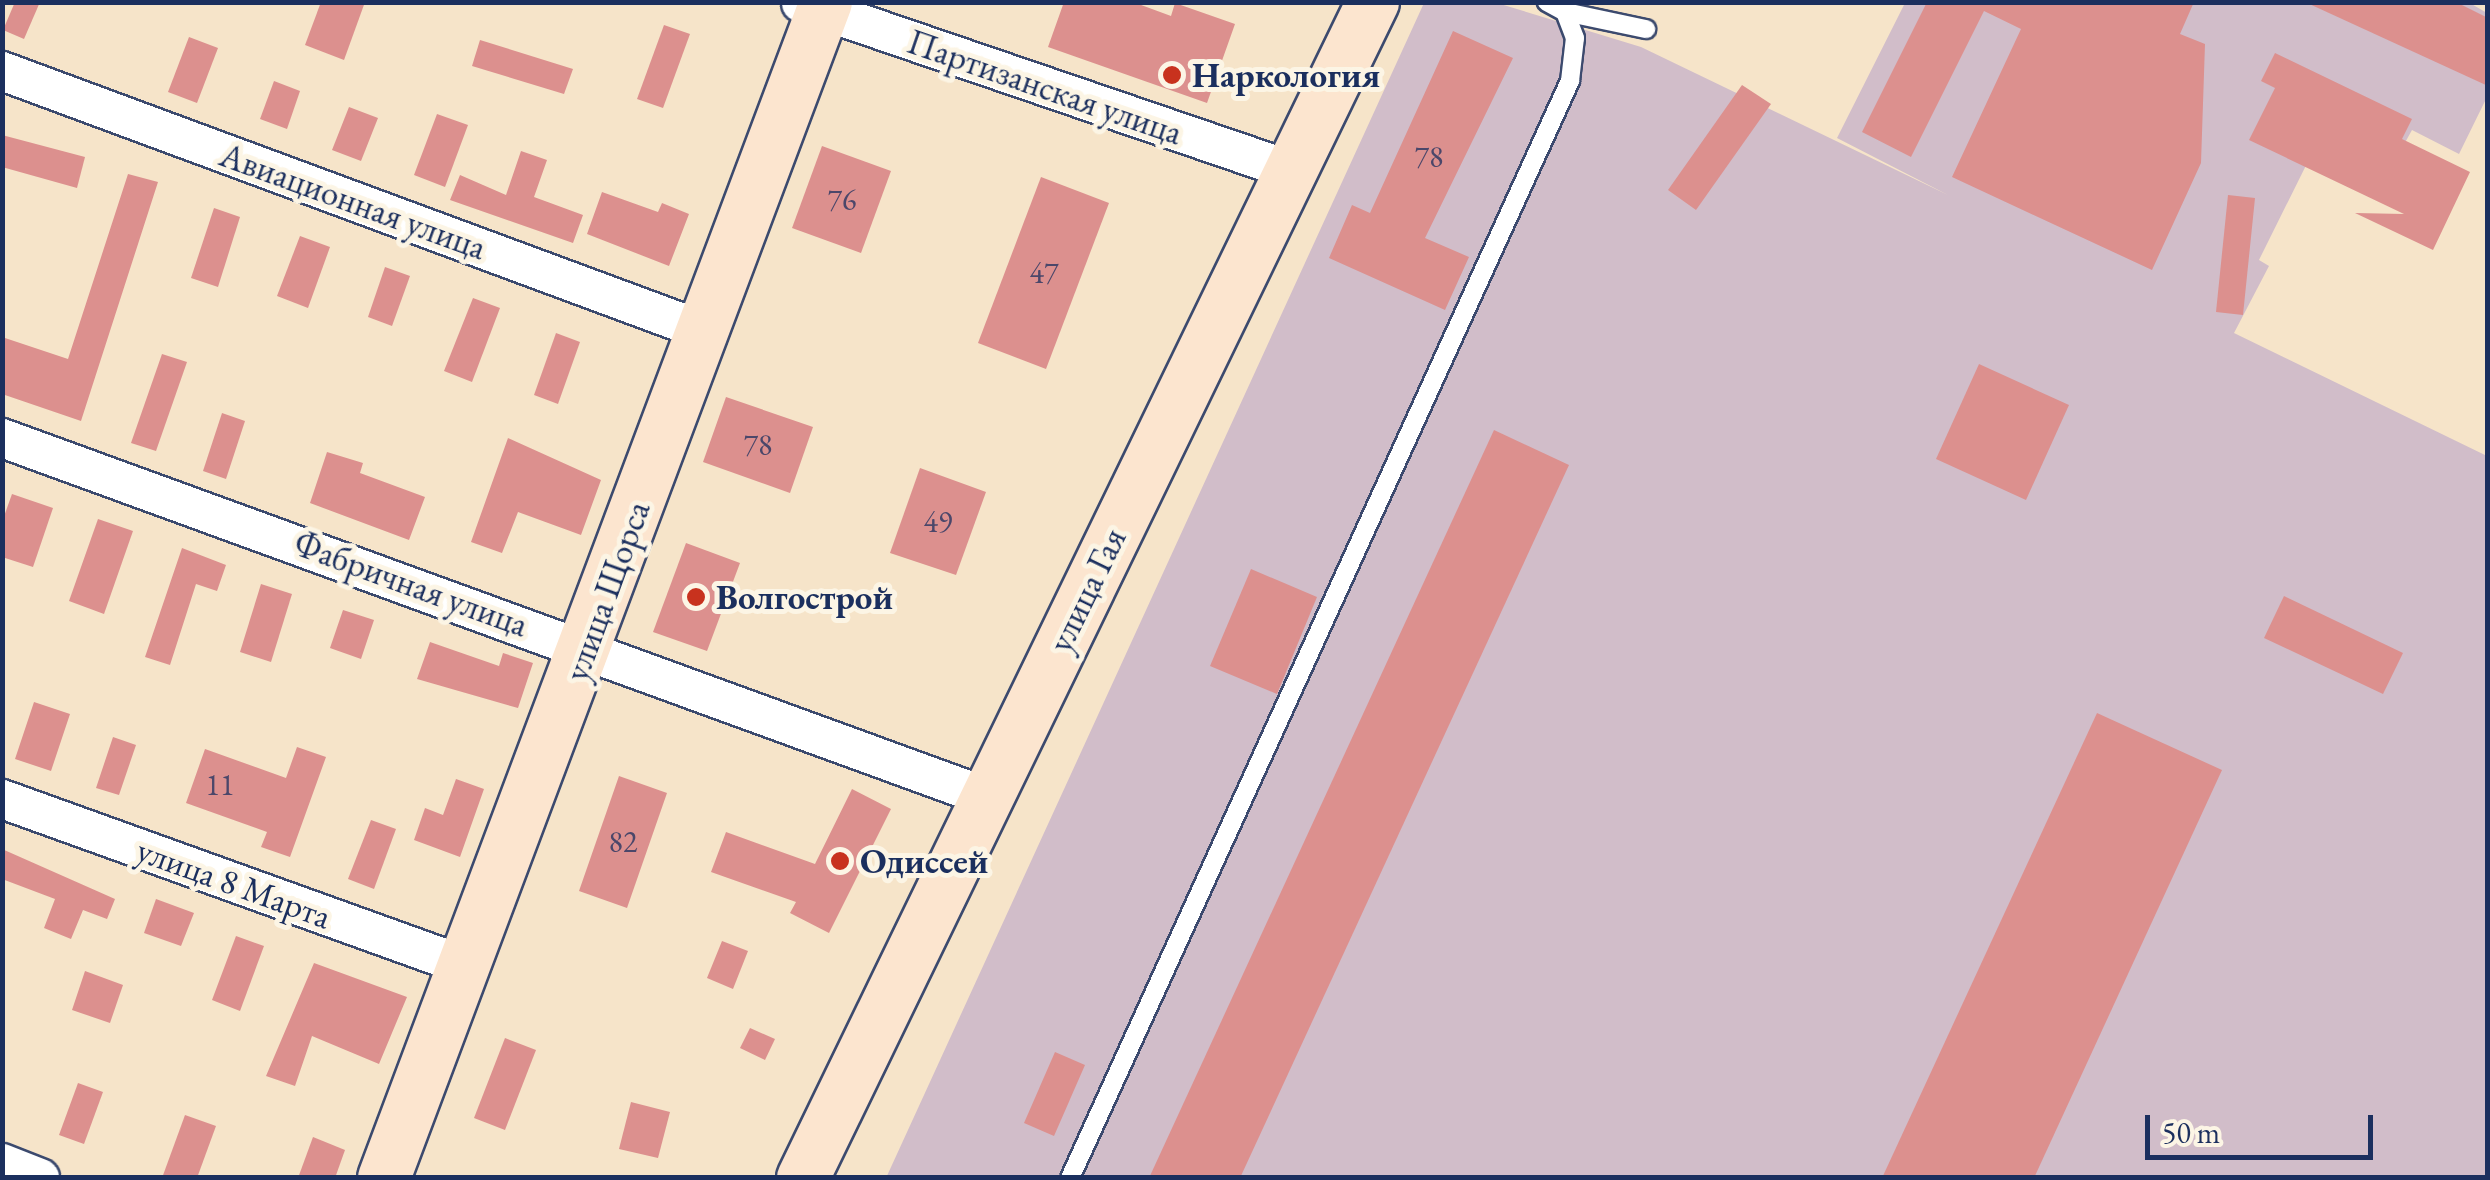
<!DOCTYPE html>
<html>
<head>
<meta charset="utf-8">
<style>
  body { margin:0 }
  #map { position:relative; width:2490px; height:1180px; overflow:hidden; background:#f6e4c9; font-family:"EB Garamond",serif }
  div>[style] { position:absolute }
  .industrial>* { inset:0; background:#d1bdc9 }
  .building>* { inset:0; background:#dc908e }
  .roads { filter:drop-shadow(2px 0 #3c4a6e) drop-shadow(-2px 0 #3c4a6e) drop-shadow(0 2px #3c4a6e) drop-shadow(0 -2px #3c4a6e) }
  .lane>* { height:18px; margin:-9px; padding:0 9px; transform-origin:9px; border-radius:9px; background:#fff }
  .street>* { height:38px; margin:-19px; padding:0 19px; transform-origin:19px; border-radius:19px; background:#fff }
  .secondary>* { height:52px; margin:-26px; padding:0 26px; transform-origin:26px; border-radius:26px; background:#fce5cf }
  .dots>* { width:28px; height:28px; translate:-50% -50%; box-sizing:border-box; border:5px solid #fcf5e5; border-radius:50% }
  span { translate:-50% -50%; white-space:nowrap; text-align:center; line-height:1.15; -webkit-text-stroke:10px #fcf5e5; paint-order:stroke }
  .number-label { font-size:30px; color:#4b476a }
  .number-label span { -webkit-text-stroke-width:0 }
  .poi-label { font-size:35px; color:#1b2f5e; font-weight:700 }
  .left { translate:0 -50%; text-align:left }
  .street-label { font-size:35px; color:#1b2f5e }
  .frame { position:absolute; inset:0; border:5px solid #1b2f5e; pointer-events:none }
  .scale { position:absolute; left:2145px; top:1115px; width:228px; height:45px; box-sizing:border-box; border:5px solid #1b2f5e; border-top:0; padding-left:12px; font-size:30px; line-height:35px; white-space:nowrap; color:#1b2f5e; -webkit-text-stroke:8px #fcf5e5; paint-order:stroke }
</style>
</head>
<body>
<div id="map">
  <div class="industrial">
    <i style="clip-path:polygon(2468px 2px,2487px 13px,2487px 97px,2459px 154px,2412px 130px,2402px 148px,2332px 113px,2259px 260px,2269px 266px,2234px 333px,2487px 456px,2487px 1177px,886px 1178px,1424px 3px,1497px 3px,1641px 47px,1948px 195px,1837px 138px,1905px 3px)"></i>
  </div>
  <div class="building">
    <i style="clip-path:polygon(15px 2px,40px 2px,24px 39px,3px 30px)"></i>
    <i style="clip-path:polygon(321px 2px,365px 2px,344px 60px,305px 45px)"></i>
    <i style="clip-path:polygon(1064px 2px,1133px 2px,1171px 16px,1175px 3px,1235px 24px,1207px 103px,1048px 47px)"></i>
    <i style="clip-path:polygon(1927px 2px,2194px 2px,2180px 34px,2205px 44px,2201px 163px,2152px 270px,1952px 177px,2021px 29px,1984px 11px,1911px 157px,1862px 132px)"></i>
    <i style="clip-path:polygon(2305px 2px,2456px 2px,2488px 18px,2488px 86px)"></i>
    <i style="clip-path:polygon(664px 25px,690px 34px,663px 108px,637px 99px)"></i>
    <i style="clip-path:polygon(1453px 31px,1513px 58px,1425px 238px,1469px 257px,1445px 310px,1329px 258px,1352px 205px,1370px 213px)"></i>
    <i style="clip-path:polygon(189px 37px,218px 48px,197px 103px,168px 92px)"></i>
    <i style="clip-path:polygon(480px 40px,573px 69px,564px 94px,472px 66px)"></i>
    <i style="clip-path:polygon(2275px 53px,2412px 119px,2402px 139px,2470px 172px,2433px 250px,2355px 213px,2404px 214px,2249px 140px,2275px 88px,2261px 81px)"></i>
    <i style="clip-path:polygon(274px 81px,300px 91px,287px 129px,260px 119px)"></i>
    <i style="clip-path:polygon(1742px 85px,1771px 104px,1696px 210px,1668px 190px)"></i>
    <i style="clip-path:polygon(349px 107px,378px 118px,361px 161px,332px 150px)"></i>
    <i style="clip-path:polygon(437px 114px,468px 125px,445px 187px,414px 175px)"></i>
    <i style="clip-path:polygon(2px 135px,85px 157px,77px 188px,2px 167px)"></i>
    <i style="clip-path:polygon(822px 146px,891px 171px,861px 253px,792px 228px)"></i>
    <i style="clip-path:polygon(521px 151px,547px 160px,534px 197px,583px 215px,573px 243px,450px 200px,460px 175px,506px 195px)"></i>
    <i style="clip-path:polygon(128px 174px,158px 182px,81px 421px,2px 394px,2px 337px,68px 359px)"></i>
    <i style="clip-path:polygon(1041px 177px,1109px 203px,1046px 369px,978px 343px)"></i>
    <i style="clip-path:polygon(602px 192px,658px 212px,662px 203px,689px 214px,669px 266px,587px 234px)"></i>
    <i style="clip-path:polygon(2228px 195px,2255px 198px,2243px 315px,2216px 312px)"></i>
    <i style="clip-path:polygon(214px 208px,240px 217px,218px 287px,191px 278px)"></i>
    <i style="clip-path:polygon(300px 236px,330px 247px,308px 308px,277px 296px)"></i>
    <i style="clip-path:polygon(385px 267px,410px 276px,392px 326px,368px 317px)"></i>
    <i style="clip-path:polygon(473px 298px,500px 308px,472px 382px,444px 371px)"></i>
    <i style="clip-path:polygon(556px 333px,580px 342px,558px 404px,534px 395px)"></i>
    <i style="clip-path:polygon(162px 354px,187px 362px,156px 451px,131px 443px)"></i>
    <i style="clip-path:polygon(1979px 364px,2069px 405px,2026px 500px,1936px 459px)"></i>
    <i style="clip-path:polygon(726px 397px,813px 427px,790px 493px,703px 462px)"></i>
    <i style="clip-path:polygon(222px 413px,245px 421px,226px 479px,203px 471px)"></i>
    <i style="clip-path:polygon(1494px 430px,1569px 465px,1240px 1178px,1149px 1178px)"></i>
    <i style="clip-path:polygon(508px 438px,601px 480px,581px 535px,518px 512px,502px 553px,471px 542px)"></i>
    <i style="clip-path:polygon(327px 452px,363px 463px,360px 473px,425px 497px,409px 540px,310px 503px)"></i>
    <i style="clip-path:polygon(920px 468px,986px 492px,956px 575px,890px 553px)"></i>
    <i style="clip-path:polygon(12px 494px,53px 508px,33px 567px,2px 557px,2px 522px)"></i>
    <i style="clip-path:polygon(98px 519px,133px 531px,104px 614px,69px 601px)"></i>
    <i style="clip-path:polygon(686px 543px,740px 563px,707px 651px,653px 632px)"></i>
    <i style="clip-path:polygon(182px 548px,226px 565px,217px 591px,196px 584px,170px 665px,145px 657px)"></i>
    <i style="clip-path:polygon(1251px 569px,1317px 597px,1277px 694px,1210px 666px)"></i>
    <i style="clip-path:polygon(261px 584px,292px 594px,271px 662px,240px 652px)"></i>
    <i style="clip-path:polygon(2284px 596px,2403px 653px,2383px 694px,2264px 638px)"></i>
    <i style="clip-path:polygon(343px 610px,374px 620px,361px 659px,330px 648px)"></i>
    <i style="clip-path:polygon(430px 642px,499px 666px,503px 653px,533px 663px,518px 708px,417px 679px)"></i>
    <i style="clip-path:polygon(34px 702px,70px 714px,51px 771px,15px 759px)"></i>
    <i style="clip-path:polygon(2097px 713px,2222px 770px,2034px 1178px,1882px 1178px)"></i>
    <i style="clip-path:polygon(113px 737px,136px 745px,119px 795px,96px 788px)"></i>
    <i style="clip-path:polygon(297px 747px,326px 757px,290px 857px,261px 847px,267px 832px,186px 803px,205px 749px,286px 778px)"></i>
    <i style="clip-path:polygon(619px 776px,667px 793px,627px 908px,579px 891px)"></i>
    <i style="clip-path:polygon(456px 779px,484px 789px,460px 857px,414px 840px,425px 808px,443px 815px)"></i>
    <i style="clip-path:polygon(852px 789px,891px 809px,829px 933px,790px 913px,796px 902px,711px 872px,726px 832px,815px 864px)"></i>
    <i style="clip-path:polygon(371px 820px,396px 829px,374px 889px,348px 879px)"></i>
    <i style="clip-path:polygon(2px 849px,115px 899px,107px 919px,83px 910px,71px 939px,44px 928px,55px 899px,2px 879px)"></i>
    <i style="clip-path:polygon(156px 899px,194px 913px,181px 946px,144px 933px)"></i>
    <i style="clip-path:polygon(236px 936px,264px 946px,240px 1011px,212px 1000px)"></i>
    <i style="clip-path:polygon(722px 941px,748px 951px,733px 989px,707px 978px)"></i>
    <i style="clip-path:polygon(314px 963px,407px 997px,379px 1064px,312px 1036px,295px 1086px,266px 1076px)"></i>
    <i style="clip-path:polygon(85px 971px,123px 985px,110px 1023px,72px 1010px)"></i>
    <i style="clip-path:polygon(750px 1028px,775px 1039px,765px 1060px,740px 1048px)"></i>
    <i style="clip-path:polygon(505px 1038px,536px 1050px,505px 1130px,474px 1118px)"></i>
    <i style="clip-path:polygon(1055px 1052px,1085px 1065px,1054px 1136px,1024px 1123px)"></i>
    <i style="clip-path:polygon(78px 1083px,103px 1092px,84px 1144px,59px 1135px)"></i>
    <i style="clip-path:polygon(631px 1102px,670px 1112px,658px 1158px,619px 1149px)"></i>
    <i style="clip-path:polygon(185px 1115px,216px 1126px,197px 1178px,162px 1178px)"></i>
    <i style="clip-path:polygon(313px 1137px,345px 1150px,335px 1178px,298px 1178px)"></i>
  </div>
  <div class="roads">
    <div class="lane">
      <i style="left:1565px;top:12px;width:83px;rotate:11.9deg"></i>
      <i style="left:1070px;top:1178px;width:1206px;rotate:-65.5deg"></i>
      <i style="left:1570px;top:81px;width:43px;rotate:-83.4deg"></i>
      <i style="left:1575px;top:38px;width:28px;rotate:-111deg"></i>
      <i style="left:1565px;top:12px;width:21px;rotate:-151deg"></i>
    </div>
    <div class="street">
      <i style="left:801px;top:3px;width:517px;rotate:18.86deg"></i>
      <i style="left:2px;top:71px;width:749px;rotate:20.32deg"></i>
      <i style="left:2px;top:438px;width:1048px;rotate:20.03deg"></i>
      <i style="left:2px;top:799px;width:492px;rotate:19.8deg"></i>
      <i style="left:2px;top:1163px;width:41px;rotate:21.5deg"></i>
    </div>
    <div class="secondary">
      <i style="left:384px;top:1178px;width:1256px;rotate:-69.4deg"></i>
      <i style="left:803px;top:1178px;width:1307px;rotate:-64.14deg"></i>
    </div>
  </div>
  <div class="dots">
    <i style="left:1172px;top:75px;background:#c8321e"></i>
    <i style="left:696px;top:597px;background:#c8321e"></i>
    <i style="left:840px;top:861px;background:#c8321e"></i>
  </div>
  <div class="number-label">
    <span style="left:1429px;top:157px">78</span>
    <span style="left:842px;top:200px">76</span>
    <span style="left:1044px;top:273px">47</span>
    <span style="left:758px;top:445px">78</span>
    <span style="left:938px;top:522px">49</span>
    <span style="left:220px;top:785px">11</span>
    <span style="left:623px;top:842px">82</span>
  </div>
  <div class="poi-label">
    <span class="left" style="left:1192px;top:75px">Наркология</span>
    <span class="left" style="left:716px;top:597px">Волгострой</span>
    <span class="left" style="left:860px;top:861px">Одиссей</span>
  </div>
  <div class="street-label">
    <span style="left:1045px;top:87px;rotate:19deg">Партизанская улица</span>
    <span style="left:353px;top:201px;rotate:20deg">Авиационная улица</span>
    <span style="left:411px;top:584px;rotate:20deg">Фабричная улица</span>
    <span style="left:1087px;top:590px;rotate:-64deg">улица Гая</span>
    <span style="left:607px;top:591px;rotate:-70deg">улица Щорса</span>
    <span style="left:234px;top:883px;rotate:20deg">улица 8 Марта</span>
  </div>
  <div class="frame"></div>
  <div class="scale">50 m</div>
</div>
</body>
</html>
